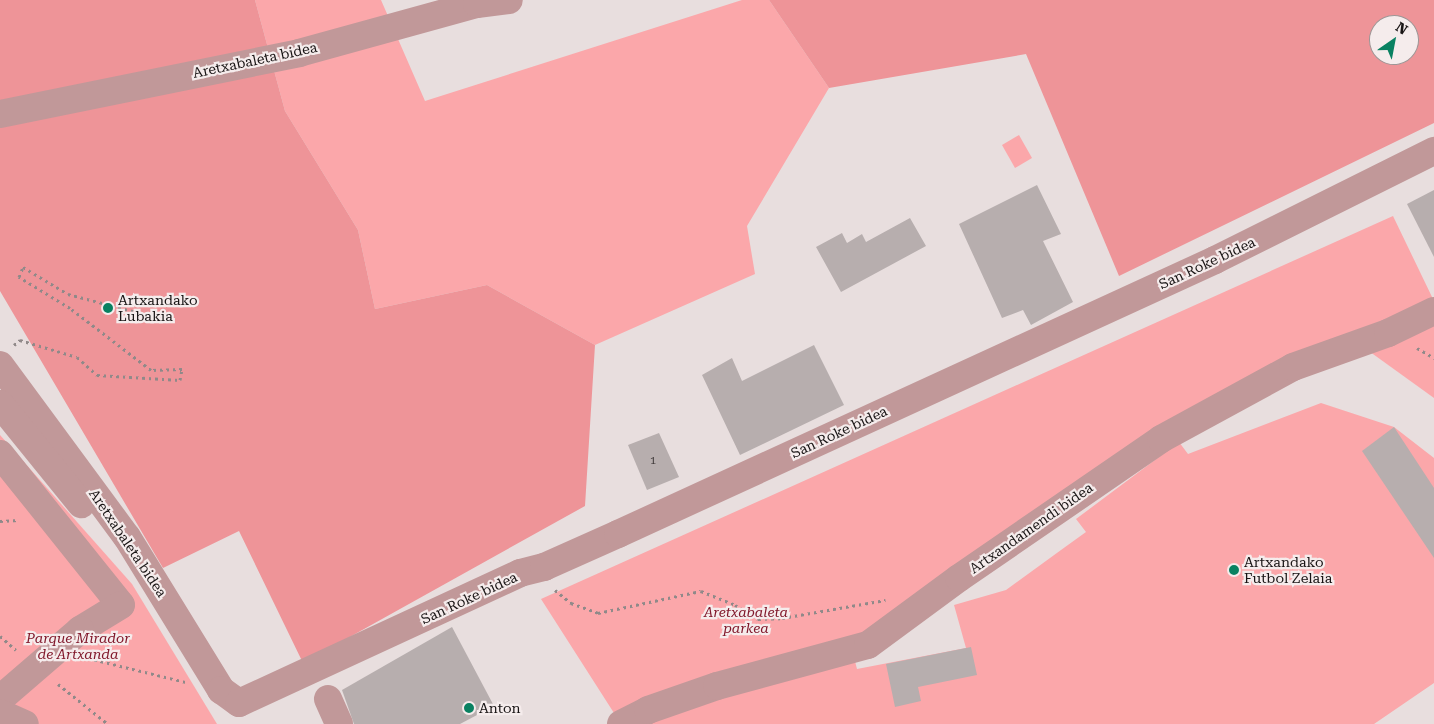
<!DOCTYPE html>
<html>
<head>
<meta charset="utf-8">
<style>
  body { margin:0 }
  #map { position:relative; width:1434px; height:724px; overflow:hidden; background:#e8dede; font-family:"Roboto Serif",serif }
  div>[style] { position:absolute }
  .green>* { inset:0; background:#fba7aa }
  .forest>* { inset:0; background:#ee9498 }
  .building>* { inset:0; background:#b7aeae }
  .path>* { height:3px; margin-top:-1.5px; transform-origin:0; background:repeating-linear-gradient(90deg,#908989 0 2.5px,transparent 0 6.5px) }
  .minor>* { height:28px; margin:-14px; padding:0 14px; transform-origin:14px; border-radius:14px; background:#c19899 }
  .dots>* { width:14px; height:14px; translate:-50% -50%; box-sizing:border-box; border:2px solid #f5ecec; border-radius:50% }
  span { translate:-50% -50%; white-space:nowrap; text-align:center; line-height:1.15; -webkit-text-stroke:4.5px #f5ecec; paint-order:stroke }
  .number-label { font-size:11px; color:#403a3a }
  .number-label span { -webkit-text-stroke-width:0 }
  .street-label { font-size:14px; color:#181414 }
  .poi-label { font-size:14px; color:#181414 }
  .left { translate:0 -50%; text-align:left }
  .park-label { font-size:14px; color:#81182b; font-style:italic }
  .north { position:absolute; left:1369px; top:15px; width:50px; height:50px; box-sizing:border-box; background:#f5ecec; border:1px solid #9d9696; border-radius:50%; rotate:33deg; font-size:14px; font-weight:700; line-height:20px; text-align:center; color:#181414 }
  .north::after { content:''; display:block; margin:auto; width:18px; height:22px; background:#098161; clip-path:polygon(50% 0,100% 100%,50% 72%,0 100%) }
</style>
</head>
<body>
<div id="map">
  <div class="green">
    <i style="clip-path:polygon(255px 0,381px 0,425px 101px,742px 0,769px 0,829px 88px,747px 226px,755px 274px,595px 345px,487px 285px,375px 309px,358px 230px,285px 111px)"></i>
    <i style="clip-path:polygon(1019px 135px,1032px 158px,1015px 168px,1002px 145px)"></i>
    <i style="clip-path:polygon(1393px 216px,1433px 299px,1284px 362px,850px 642px,857px 669px,966px 648px,954px 605px,1006px 590px,1061px 550px,1086px 532px,1076px 519px,1179px 442px,1188px 454px,1321px 403px,1394px 427px,1434px 458px,1434px 683px,1374px 724px,621px 724px,541px 599px)"></i>
    <i style="clip-path:polygon(1434px 315px,1434px 398px,1366px 349px)"></i>
    <i style="clip-path:polygon(0 435px,132px 584px,217px 724px,0 724px)"></i>
  </div>
  <div class="forest">
    <i style="clip-path:polygon(0 0,255px 0,285px 111px,358px 230px,375px 309px,487px 285px,595px 345px,585px 506px,303px 663px,239px 531px,163px 568px,0 291px)"></i>
    <i style="clip-path:polygon(evenodd,769px 0,1434px 0,1434px 123px,1119px 276px,1026px 54px,829px 88px,769px 0,1379px 25px,1409px 25px,1409px 55px,1379px 55px,1379px 25px)"></i>
  </div>
  <div class="building">
    <i style="clip-path:polygon(1037px 185px,1061px 234px,1043px 241px,1073px 302px,1031px 325px,1023px 310px,1002px 318px,959px 224px)"></i>
    <i style="clip-path:polygon(1434px 190px,1434px 257px,1407px 204px)"></i>
    <i style="clip-path:polygon(910px 218px,926px 246px,841px 292px,816px 247px,842px 233px,847px 243px,862px 234px,866px 242px)"></i>
    <i style="clip-path:polygon(814px 345px,844px 405px,740px 455px,702px 375px,732px 358px,742px 381px)"></i>
    <i style="clip-path:polygon(1394px 427px,1434px 488px,1434px 558px,1362px 451px)"></i>
    <i style="clip-path:polygon(659px 433px,679px 477px,647px 490px,628px 445px)"></i>
    <i style="clip-path:polygon(452px 627px,494px 706px,460px 724px,354px 724px,342px 690px)"></i>
    <i style="clip-path:polygon(971px 647px,977px 675px,918px 687px,921px 701px,895px 707px,886px 664px)"></i>
  </div>
  <div class="path">
    <i style="left:14px;top:345px;width:8px;rotate:-40deg"></i>
    <i style="left:20px;top:340px;width:59px;rotate:16.6deg"></i>
    <i style="left:77px;top:357px;width:27px;rotate:42deg"></i>
    <i style="left:97px;top:375px;width:83px;rotate:3.4deg"></i>
    <i style="left:180px;top:380px;width:11px;rotate:-80deg"></i>
    <i style="left:182px;top:369px;width:31px;rotate:178deg"></i>
    <i style="left:151px;top:370px;width:102px;rotate:-142.6deg"></i>
    <i style="left:70px;top:308px;width:60px;rotate:-148.7deg"></i>
    <i style="left:19px;top:277px;width:11px;rotate:-68deg"></i>
    <i style="left:23px;top:267px;width:52px;rotate:31deg"></i>
    <i style="left:68px;top:294px;width:74px;rotate:14.8deg"></i>
    <i style="left:1417px;top:348px;width:20px;rotate:30deg"></i>
    <i style="left:0;top:521px;width:19px;rotate:-3deg"></i>
    <i style="left:555px;top:590px;width:21px;rotate:39deg"></i>
    <i style="left:571px;top:603px;width:29px;rotate:20deg"></i>
    <i style="left:598px;top:613px;width:105px;rotate:-12.1deg"></i>
    <i style="left:701px;top:591px;width:37px;rotate:22deg"></i>
    <i style="left:735px;top:605px;width:27px;rotate:31deg"></i>
    <i style="left:758px;top:619px;width:24px;rotate:-2deg"></i>
    <i style="left:782px;top:618px;width:105px;rotate:-9.9deg"></i>
    <i style="left:0;top:636px;width:21px;rotate:41deg"></i>
    <i style="left:88px;top:658px;width:101px;rotate:13.8deg"></i>
    <i style="left:58px;top:684px;width:64px;rotate:38.7deg"></i>
  </div>
  <div class="minor">
    <i style="left:0;top:114px;width:305px;rotate:-11.5deg"></i>
    <i style="left:299px;top:53px;width:185px;rotate:-15.4deg"></i>
    <i style="left:477px;top:4px;width:32px;rotate:-7deg"></i>
    <i style="left:0;top:365px;width:214px;rotate:53.6deg"></i>
    <i style="left:127px;top:537px;width:180px;rotate:58.4deg"></i>
    <i style="left:221px;top:690px;width:22px;rotate:36deg"></i>
    <i style="left:0;top:404px;width:129px;rotate:51deg"></i>
    <i style="left:0;top:454px;width:193px;rotate:51.3deg"></i>
    <i style="left:121px;top:605px;width:48px;rotate:148.6deg"></i>
    <i style="left:80px;top:630px;width:106px;rotate:139.2deg"></i>
    <i style="left:328px;top:699px;width:27px;rotate:66deg"></i>
    <i style="left:239px;top:703px;width:310px;rotate:-24.8deg"></i>
    <i style="left:520px;top:573px;width:25px;rotate:-14deg"></i>
    <i style="left:544px;top:567px;width:81px;rotate:-24deg"></i>
    <i style="left:618px;top:534px;width:657px;rotate:-24.65deg"></i>
    <i style="left:1215px;top:260px;width:245px;rotate:-26.5deg"></i>
    <i style="left:0;top:713px;width:27px;rotate:24deg"></i>
    <i style="left:621px;top:724px;width:30px;rotate:-27deg"></i>
    <i style="left:648px;top:710px;width:73px;rotate:-19.2deg"></i>
    <i style="left:717px;top:686px;width:156px;rotate:-15.2deg"></i>
    <i style="left:868px;top:645px;width:113px;rotate:-36.4deg"></i>
    <i style="left:959px;top:578px;width:245px;rotate:-34.5deg"></i>
    <i style="left:1161px;top:439px;width:150px;rotate:-28.6deg"></i>
    <i style="left:1293px;top:367px;width:101px;rotate:-19.7deg"></i>
    <i style="left:1388px;top:333px;width:51px;rotate:-25.6deg"></i>
  </div>
  <div class="dots">
    <i style="left:108px;top:308px;background:#098161"></i>
    <i style="left:1234px;top:570px;background:#098161"></i>
    <i style="left:469px;top:708px;background:#098161"></i>
  </div>
  <div class="number-label">
    <span style="left:653px;top:461px">1</span>
  </div>
  <div class="street-label">
    <span style="left:255px;top:60px;rotate:-12deg">Aretxabaleta bidea</span>
    <span style="left:1207px;top:263px;rotate:-25deg">San Roke bidea</span>
    <span style="left:839px;top:432px;rotate:-25deg">San Roke bidea</span>
    <span style="left:1031px;top:528px;rotate:-35deg">Artxandamendi bidea</span>
    <span style="left:128px;top:543px;rotate:56deg">Aretxabaleta bidea</span>
    <span style="left:469px;top:598px;rotate:-25deg">San Roke bidea</span>
  </div>
  <div class="poi-label">
    <span class="left" style="left:118px;top:308px">Artxandako<br>Lubakia</span>
    <span class="left" style="left:1244px;top:570px">Artxandako<br>Futbol Zelaia</span>
    <span class="left" style="left:479px;top:708px">Anton</span>
  </div>
  <div class="park-label">
    <span style="left:746px;top:620px">Aretxabaleta<br>parkea</span>
    <span style="left:78px;top:646px">Parque Mirador<br>de Artxanda</span>
  </div>
  <div class="north">N</div>
</div>
</body>
</html>
